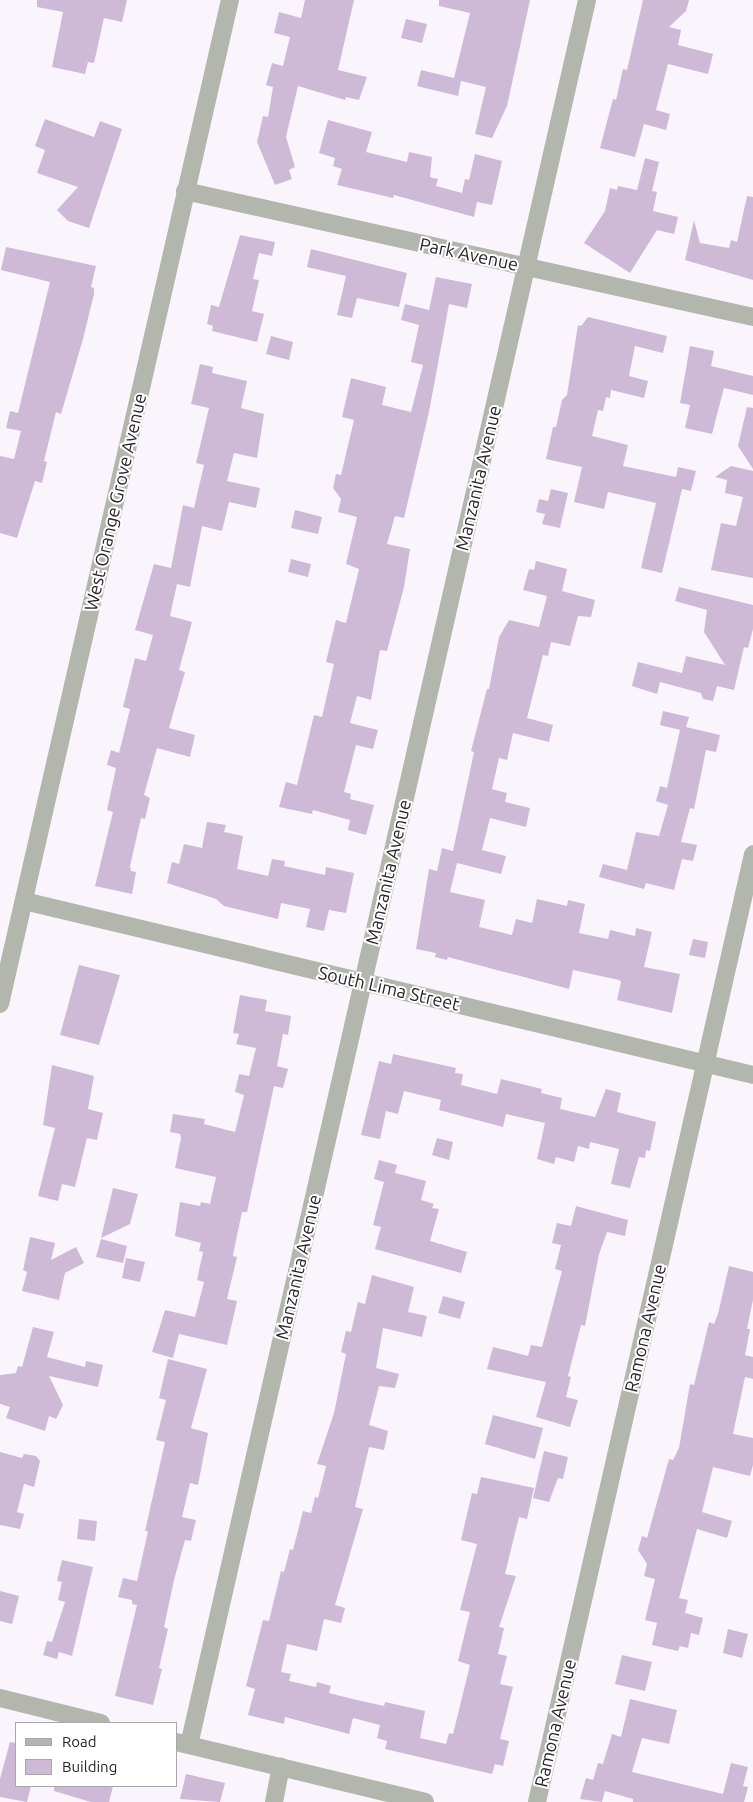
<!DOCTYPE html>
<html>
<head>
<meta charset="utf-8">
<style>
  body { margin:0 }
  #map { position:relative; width:753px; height:1802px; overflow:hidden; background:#faf5fc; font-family:Ubuntu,sans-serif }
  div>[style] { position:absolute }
  .building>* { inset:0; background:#cebad7 }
  .street>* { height:18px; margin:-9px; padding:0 9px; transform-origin:9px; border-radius:9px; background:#b3b6ad }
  span { translate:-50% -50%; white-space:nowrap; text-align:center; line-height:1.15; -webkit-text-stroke:4px #fff; paint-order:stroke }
  .street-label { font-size:18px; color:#28232a }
  .legend { position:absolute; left:15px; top:1722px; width:162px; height:65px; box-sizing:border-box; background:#fff; border:1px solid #a9a7aa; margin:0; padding:6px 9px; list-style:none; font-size:15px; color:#28232a }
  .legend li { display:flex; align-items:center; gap:10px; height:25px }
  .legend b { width:25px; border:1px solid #a9a7aa }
</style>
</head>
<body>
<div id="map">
  <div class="building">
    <i style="clip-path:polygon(37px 0,127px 0,122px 22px,104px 18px,94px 63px,88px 62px,85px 74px,52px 67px,63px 12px,37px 7px)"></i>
    <i style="clip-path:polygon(305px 0,354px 0,338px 70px,367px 77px,359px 100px,346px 97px,345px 100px,298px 86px,286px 137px,295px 167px,289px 170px,292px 179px,275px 185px,257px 142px,263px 116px,268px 117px,273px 87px,266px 85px,272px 63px,283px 66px,290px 37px,274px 33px,279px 12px,301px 18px)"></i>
    <i style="clip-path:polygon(439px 0,530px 0,507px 106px,492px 138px,475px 134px,486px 87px,461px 81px,458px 96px,417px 86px,421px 70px,454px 78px,470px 13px,439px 6px)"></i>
    <i style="clip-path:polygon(643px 0,689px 0,686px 11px,669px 27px,681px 30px,678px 45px,713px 54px,708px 74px,668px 64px,656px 110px,670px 114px,666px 130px,644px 124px,635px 157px,600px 148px,613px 99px,616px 100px,623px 69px,627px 70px)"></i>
    <i style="clip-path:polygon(406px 19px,427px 24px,422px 43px,401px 38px)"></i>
    <i style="clip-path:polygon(45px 119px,94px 137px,100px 121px,122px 129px,89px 228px,68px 221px,57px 210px,78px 187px,37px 173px,45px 150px,35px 146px)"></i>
    <i style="clip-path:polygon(328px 120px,372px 132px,366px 152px,407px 162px,409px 152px,432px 157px,430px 177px,438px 179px,436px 186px,462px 193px,465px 179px,469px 180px,475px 154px,502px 161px,492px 205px,477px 202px,474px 217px,394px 195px,393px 198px,337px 185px,342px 169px,333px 166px,335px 158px,319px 153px)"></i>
    <i style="clip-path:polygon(645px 158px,659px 162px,652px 191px,657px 192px,653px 211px,678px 217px,674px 234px,657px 230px,630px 273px,584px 243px,605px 211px,610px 188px,617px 190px,618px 186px,637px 190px)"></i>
    <i style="clip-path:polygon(747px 196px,753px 197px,753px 280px,685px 260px,694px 220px,700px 243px,729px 248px,731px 240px,737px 242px)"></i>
    <i style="clip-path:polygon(240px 235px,275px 242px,272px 256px,259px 253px,253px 279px,259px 280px,252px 311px,264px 314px,257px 342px,212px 331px,213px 326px,207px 324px,211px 305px,219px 307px)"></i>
    <i style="clip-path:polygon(6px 247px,96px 266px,91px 287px,94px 288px,94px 294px,83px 339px,61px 414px,56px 412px,44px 461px,47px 462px,42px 483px,35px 481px,17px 538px,0 533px,0 456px,14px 459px,21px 431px,6px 428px,10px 411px,18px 413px,50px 282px,1px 270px)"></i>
    <i style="clip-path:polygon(311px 249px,407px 273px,399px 307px,357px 298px,352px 318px,337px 315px,346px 276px,307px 267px)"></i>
    <i style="clip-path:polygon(436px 277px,472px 284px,467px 308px,449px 304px,429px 412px,404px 518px,395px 516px,387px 544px,410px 549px,404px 587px,387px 651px,380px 650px,371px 700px,357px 696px,350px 723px,378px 730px,373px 749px,356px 745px,344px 792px,351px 794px,350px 799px,374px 805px,366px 835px,348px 830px,350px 820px,313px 810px,312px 814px,279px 807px,286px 782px,297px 785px,314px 715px,322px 717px,334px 664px,326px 662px,336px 620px,346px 623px,359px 569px,346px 564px,357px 517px,338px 512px,341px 499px,333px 488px,336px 474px,341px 475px,354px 420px,342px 417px,351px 378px,386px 387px,382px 405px,411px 412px,423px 365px,411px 362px,419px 325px,401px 320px,405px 304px,429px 310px)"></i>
    <i style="clip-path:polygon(588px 317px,667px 336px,663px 353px,635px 346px,629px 376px,648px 381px,644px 398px,611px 390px,610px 398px,606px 397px,603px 411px,598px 410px,592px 436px,628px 445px,623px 466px,676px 477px,678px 467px,696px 471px,691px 491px,682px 489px,662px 573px,641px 568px,656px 503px,608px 492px,604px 509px,574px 502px,582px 467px,546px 459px,553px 427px,556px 427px,562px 400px,567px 395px,578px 325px,581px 326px)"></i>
    <i style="clip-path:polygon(271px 336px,293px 342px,289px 360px,266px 354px)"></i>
    <i style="clip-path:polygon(690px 346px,714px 351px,711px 366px,753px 376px,753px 395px,724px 388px,712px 434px,685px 428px,690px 405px,680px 403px)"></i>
    <i style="clip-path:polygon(200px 364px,213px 367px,212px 373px,247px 381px,241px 408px,264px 414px,257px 458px,234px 453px,227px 481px,260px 488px,256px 508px,229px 502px,222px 531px,202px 526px,190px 587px,177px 584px,170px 616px,192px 622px,179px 670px,185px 672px,169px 728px,195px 735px,190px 757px,157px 748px,144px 795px,150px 798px,145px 819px,141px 818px,130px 866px,131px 871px,136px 872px,132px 894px,95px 886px,113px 812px,107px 810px,116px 768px,107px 765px,111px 750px,119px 753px,130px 709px,123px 707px,135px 658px,146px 661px,153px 635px,135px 630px,154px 564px,171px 568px,183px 505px,194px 508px,204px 465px,196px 463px,209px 408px,191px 404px)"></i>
    <i style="clip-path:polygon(747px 407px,753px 408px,753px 469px,738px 446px)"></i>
    <i style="clip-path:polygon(731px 466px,753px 471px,753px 578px,711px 570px,721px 523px,736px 526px,743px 497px,725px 493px,727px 480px,715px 477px)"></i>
    <i style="clip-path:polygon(551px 489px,568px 493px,560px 528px,542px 524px,545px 514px,536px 512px,539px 499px,548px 501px)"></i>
    <i style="clip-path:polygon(295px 510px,322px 517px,318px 534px,291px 528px)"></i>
    <i style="clip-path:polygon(291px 559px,311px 564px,308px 577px,288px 572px)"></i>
    <i style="clip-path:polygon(536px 561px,567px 569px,562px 591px,595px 600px,591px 617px,578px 616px,570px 646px,551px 642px,548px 656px,543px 655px,527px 718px,553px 725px,549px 742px,513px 733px,507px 760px,499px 758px,492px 789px,507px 793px,505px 802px,530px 808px,526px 827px,490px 818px,482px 850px,506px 856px,501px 874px,457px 863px,450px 892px,485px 900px,479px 927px,512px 935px,516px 919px,532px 923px,537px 899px,567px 906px,568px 900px,585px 904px,579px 933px,608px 939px,610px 930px,635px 936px,636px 928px,652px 932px,644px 967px,680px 974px,672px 1013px,617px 1000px,621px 982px,619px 980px,573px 970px,569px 989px,448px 957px,447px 960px,435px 957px,436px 953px,416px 949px,429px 869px,437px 871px,442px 848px,453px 851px,474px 752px,471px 751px,487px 689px,489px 689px,499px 637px,509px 620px,539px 627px,547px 596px,523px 590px,529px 569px,534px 570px)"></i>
    <i style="clip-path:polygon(679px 587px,753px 605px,753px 629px,748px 648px,744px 647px,734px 690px,717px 686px,713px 701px,703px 699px,701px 693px,660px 682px,657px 694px,632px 686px,638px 662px,682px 673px,686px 656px,725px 665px,704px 632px,707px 610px,675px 601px)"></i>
    <i style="clip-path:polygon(663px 711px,689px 717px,686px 727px,720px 735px,716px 752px,706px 750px,694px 809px,690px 808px,681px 842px,697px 845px,693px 861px,682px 859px,674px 890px,646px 883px,644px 889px,599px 877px,603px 864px,627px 870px,636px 832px,659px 836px,668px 805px,656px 801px,660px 786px,667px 788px,680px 730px,660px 725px)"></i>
    <i style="clip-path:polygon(207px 822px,226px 825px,224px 832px,243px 836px,237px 869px,268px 876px,272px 859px,285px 861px,284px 866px,325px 875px,326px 867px,354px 873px,346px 913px,329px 910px,324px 931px,306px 927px,310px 909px,281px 903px,278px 919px,224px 906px,216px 899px,167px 883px,172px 862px,179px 864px,184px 844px,202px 848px)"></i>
    <i style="clip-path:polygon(693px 939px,708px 942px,705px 958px,689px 955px)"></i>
    <i style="clip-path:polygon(79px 965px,120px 975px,99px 1045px,60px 1035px)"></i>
    <i style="clip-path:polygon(240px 995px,267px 1000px,265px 1011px,291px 1016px,288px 1035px,283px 1034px,277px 1066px,288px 1069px,283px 1088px,274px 1086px,247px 1212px,242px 1212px,235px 1245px,233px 1256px,237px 1257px,227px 1299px,237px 1301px,227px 1345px,179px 1334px,173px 1358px,152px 1352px,165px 1310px,195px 1317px,204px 1282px,197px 1280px,203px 1252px,199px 1251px,201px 1243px,175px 1236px,180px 1202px,200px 1206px,201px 1202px,210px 1204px,216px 1177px,175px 1168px,181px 1138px,180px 1134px,170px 1132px,173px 1114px,205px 1119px,204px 1124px,235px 1132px,244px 1095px,235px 1092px,239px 1074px,249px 1076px,256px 1048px,236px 1044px,239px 1034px,233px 1033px)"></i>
    <i style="clip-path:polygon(393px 1054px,456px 1068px,455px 1073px,463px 1074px,461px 1085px,497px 1094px,501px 1079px,542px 1089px,541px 1093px,562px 1098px,560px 1109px,595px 1117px,606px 1089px,621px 1093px,617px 1112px,656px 1122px,650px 1151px,646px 1150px,645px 1158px,639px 1157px,630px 1188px,611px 1184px,619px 1149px,590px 1142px,589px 1149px,578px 1146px,574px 1162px,556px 1157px,554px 1164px,537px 1159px,545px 1123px,506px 1114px,503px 1127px,439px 1110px,441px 1100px,404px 1091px,398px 1114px,386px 1111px,380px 1139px,361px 1135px,379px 1061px,391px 1064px)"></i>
    <i style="clip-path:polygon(52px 1065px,94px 1076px,88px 1109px,103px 1113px,97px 1140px,87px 1138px,75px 1187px,62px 1184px,58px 1201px,38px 1196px,55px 1128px,43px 1125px)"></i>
    <i style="clip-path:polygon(437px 1138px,453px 1142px,449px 1160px,432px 1155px)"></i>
    <i style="clip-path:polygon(379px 1160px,397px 1165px,395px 1173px,426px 1181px,421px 1200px,434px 1204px,432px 1208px,439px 1209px,430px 1241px,467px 1252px,461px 1273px,375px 1249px,381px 1227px,373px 1225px,384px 1182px,374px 1179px)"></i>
    <i style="clip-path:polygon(113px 1188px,138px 1194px,130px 1224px,101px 1238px)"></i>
    <i style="clip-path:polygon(576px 1206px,628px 1220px,625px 1236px,607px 1232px,599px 1254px,585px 1326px,581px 1325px,568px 1376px,571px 1377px,566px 1397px,578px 1400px,570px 1427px,536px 1417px,546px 1382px,487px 1369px,493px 1347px,528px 1356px,531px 1345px,542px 1347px,562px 1271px,555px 1269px,561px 1245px,552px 1243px,557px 1223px,571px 1226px)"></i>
    <i style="clip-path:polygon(30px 1237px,55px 1243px,51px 1260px,76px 1247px,84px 1263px,65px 1273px,59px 1300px,22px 1291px,27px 1272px,23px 1270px)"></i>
    <i style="clip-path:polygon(101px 1239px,127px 1246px,123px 1263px,96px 1257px)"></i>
    <i style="clip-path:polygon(126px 1258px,145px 1262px,140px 1282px,122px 1278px)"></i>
    <i style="clip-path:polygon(729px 1266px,753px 1272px,753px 1300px,747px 1329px,750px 1329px,745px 1355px,753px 1357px,753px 1379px,745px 1377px,733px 1434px,753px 1438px,753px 1465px,750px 1476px,713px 1467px,702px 1512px,732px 1521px,727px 1538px,697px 1529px,679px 1598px,688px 1600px,685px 1613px,703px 1618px,699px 1635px,691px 1633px,688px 1648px,680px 1646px,678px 1651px,652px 1645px,657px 1623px,645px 1620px,655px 1579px,644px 1576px,647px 1564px,638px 1550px,642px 1536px,647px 1538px,669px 1459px,673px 1460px,679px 1448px,690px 1384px,694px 1385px,709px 1322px,714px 1324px,718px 1314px)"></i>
    <i style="clip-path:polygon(372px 1275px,414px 1287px,408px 1312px,427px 1316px,422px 1337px,383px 1328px,376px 1368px,399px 1374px,395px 1388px,379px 1386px,369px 1425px,388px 1431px,384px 1450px,369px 1447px,355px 1507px,363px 1509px,335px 1605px,345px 1608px,341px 1623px,324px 1619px,317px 1651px,287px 1644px,281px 1672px,291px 1674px,289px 1681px,316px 1687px,317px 1682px,331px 1686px,329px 1693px,357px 1700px,384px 1706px,385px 1702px,425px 1711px,420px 1738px,446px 1744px,449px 1733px,453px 1734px,470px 1665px,458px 1661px,470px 1612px,460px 1610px,477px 1544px,461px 1540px,472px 1493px,477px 1494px,481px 1477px,534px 1488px,527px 1519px,519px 1517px,505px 1574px,516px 1576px,499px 1627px,504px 1628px,498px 1654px,507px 1656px,500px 1684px,513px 1687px,500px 1739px,509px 1741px,503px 1766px,495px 1764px,492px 1774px,385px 1749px,387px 1741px,377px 1738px,380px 1725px,353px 1718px,349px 1734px,285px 1717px,284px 1724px,248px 1715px,255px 1689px,246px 1686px,263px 1620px,269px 1621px,281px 1571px,284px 1572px,290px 1549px,293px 1550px,303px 1511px,311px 1513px,315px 1497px,318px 1498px,326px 1466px,317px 1464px,334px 1413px,346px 1354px,341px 1352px,346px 1331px,351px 1332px,358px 1302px,365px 1304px)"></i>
    <i style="clip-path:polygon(443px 1296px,465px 1302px,460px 1319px,438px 1313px)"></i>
    <i style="clip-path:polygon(33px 1327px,54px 1332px,47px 1357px,85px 1367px,86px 1361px,103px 1365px,98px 1387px,49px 1376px,63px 1405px,56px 1419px,49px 1416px,45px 1431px,6px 1418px,10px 1407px,0 1404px,0 1375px,16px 1373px,18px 1366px,22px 1367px)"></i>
    <i style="clip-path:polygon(168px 1359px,207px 1369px,191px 1428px,208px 1433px,198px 1485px,190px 1483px,182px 1517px,196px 1520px,191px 1541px,185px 1540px,174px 1580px,164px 1627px,168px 1629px,159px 1668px,162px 1669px,153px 1705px,115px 1696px,137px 1605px,132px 1604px,132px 1600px,118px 1597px,123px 1578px,137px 1581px,148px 1531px,145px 1531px,165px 1442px,156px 1440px,166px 1400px,159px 1398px)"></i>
    <i style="clip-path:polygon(493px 1415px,543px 1428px,535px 1459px,485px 1444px)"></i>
    <i style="clip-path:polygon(544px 1451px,568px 1457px,563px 1479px,558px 1478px,549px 1502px,533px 1498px)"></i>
    <i style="clip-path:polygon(0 1452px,22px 1458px,24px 1454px,36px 1456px,40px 1461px,34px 1487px,24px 1484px,17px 1512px,24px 1514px,20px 1529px,0 1525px)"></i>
    <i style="clip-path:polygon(79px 1519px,97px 1521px,95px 1541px,77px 1539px)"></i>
    <i style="clip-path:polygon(62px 1560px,93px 1567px,72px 1656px,59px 1652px,57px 1659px,43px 1655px,47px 1641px,52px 1642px,65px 1602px,58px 1600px,62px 1582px,57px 1581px)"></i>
    <i style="clip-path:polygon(0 1591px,19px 1596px,12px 1624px,0 1621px)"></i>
    <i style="clip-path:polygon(728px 1629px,748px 1634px,742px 1658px,723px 1653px)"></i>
    <i style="clip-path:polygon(622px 1655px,652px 1662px,645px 1691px,615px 1684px)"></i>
    <i style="clip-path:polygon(630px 1699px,677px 1710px,669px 1744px,642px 1738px,632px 1772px,723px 1794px,731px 1763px,748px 1767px,743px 1786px,748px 1787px,744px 1802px,633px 1802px,633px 1799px,605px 1791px,602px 1802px,580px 1799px,586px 1778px,593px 1780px,598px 1763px,603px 1764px,612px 1734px,621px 1737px)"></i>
    <i style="clip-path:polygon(10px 1742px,16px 1743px,16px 1786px,31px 1786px,27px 1802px,0 1797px,0 1779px)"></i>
    <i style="clip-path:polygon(186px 1774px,225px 1783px,220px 1802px,180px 1799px)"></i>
    <i style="clip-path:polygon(54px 1786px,113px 1786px,109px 1802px,91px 1802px,54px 1791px)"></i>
  </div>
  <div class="street">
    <i style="left:185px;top:191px;width:582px;rotate:12.51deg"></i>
    <i style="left:24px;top:901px;width:749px;rotate:13.42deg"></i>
    <i style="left:0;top:1004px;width:1030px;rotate:-77.1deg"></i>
    <i style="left:0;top:1698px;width:104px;rotate:13.9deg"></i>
    <i style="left:176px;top:1742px;width:256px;rotate:13.5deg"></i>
    <i style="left:189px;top:1745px;width:1790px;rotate:-77.15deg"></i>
    <i style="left:274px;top:1802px;width:36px;rotate:-79deg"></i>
    <i style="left:537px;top:1802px;width:972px;rotate:-77.16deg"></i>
  </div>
  <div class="street-label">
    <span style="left:469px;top:254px;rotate:12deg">Park Avenue</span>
    <span style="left:478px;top:478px;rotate:-77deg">Manzanita Avenue</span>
    <span style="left:115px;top:502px;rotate:-77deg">West Orange Grove Avenue</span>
    <span style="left:388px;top:872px;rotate:-77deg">Manzanita Avenue</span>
    <span style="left:389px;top:988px;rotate:13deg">South Lima Street</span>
    <span style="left:298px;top:1267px;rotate:-77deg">Manzanita Avenue</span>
    <span style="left:645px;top:1328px;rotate:-77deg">Ramona Avenue</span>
    <span style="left:555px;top:1723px;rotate:-77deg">Ramona Avenue</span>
  </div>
  <ul class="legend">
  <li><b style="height:6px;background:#b3b6ad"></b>Road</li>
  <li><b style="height:14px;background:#cebad7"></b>Building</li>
  </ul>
</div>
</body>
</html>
